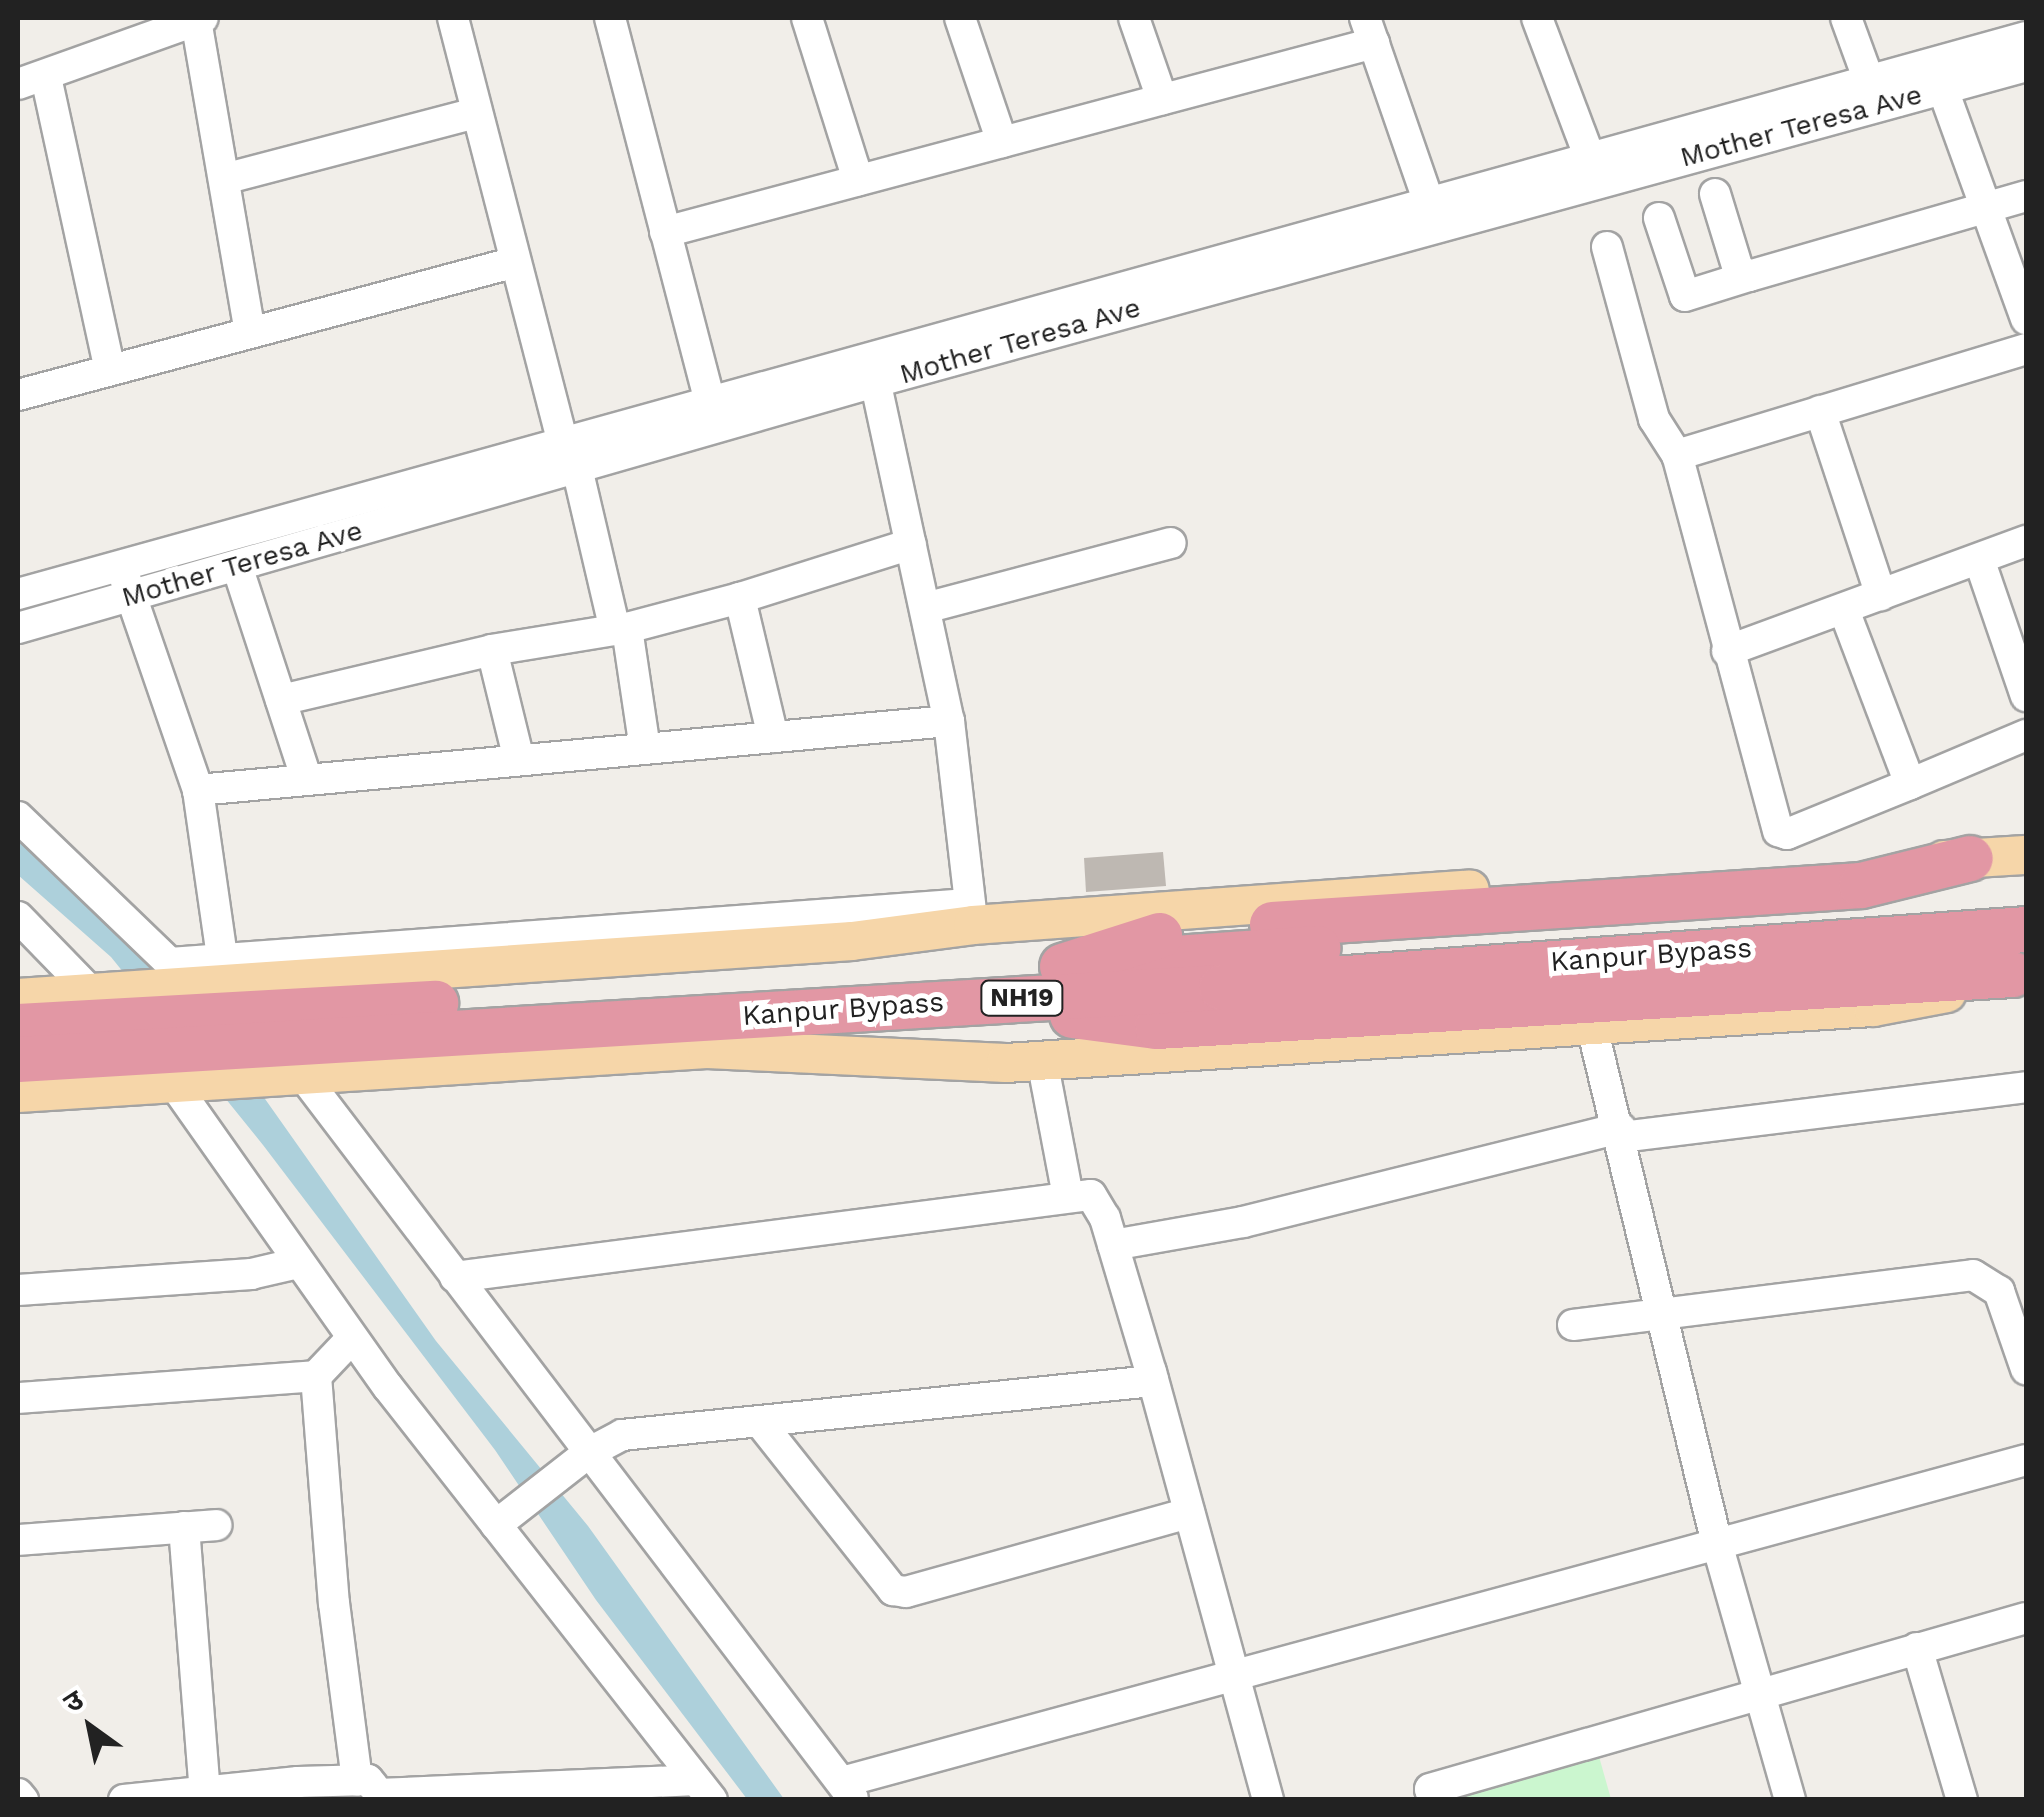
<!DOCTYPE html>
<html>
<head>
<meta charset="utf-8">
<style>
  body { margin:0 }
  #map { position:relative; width:2044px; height:1817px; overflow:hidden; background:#f1eee9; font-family:"Work Sans","Noto Sans Devanagari",sans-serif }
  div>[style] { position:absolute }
  .park>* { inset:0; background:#cbf6cf }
  .water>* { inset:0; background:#add0db }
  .building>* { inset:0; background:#beb8b2 }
  .roads { filter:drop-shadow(2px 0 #a3a3a3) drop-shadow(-2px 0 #a3a3a3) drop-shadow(0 2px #a3a3a3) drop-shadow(0 -2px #a3a3a3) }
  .minor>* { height:30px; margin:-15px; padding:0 15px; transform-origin:15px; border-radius:15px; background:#fff }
  .major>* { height:38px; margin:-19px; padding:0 19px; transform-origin:19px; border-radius:19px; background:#f6d6a9 }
  .highway>* { height:45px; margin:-22.5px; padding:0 22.5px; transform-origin:22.5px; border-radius:22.5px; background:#e297a4 }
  span { translate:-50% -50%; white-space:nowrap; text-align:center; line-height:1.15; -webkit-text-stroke:10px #fff; paint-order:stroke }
  .shield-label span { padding:2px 8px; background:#fff; border:2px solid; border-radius:8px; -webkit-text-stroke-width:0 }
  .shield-label { font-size:25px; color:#222; font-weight:700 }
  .street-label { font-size:28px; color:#222 }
  .frame { position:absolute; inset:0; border:20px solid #222; pointer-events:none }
  .north { position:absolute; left:40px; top:1677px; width:100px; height:100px; -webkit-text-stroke:8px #fff; paint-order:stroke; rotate:327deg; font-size:28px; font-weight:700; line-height:40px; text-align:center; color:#222 }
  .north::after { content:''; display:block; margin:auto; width:35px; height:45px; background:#222; clip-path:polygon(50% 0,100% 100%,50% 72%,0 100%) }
</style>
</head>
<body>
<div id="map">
  <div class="park">
    <i style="clip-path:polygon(1598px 1753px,1611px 1799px,1447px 1800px)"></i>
  </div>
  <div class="water">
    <i style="clip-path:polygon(18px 838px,152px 958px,258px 1089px,436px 1341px,588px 1526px,784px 1799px,747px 1799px,596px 1600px,495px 1450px,263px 1145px,111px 957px,18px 875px)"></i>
  </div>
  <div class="building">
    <i style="clip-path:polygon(1163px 852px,1166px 886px,1086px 892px,1084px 858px)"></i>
  </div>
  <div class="roads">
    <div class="minor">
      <i style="left:453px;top:18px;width:459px;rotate:75.5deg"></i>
      <i style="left:610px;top:18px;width:397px;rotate:75.4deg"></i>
      <i style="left:807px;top:18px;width:170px;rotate:72.5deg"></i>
      <i style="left:960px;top:18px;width:131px;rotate:71.3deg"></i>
      <i style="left:1134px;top:18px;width:86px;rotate:70.9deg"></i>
      <i style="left:1365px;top:18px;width:217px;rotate:70.9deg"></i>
      <i style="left:1537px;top:18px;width:150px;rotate:69.3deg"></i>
      <i style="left:1846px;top:18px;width:67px;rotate:69.9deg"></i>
      <i style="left:196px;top:20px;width:317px;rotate:80.2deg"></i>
      <i style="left:1937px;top:73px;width:262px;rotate:70.1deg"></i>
      <i style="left:46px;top:77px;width:300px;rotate:77.7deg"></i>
      <i style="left:18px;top:84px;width:196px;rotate:-19.6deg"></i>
      <i style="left:224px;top:179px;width:260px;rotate:-14.7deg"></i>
      <i style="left:1715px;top:194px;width:78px;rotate:73deg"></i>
      <i style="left:1738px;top:269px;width:13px;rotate:32deg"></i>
      <i style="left:1749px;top:276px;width:288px;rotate:-16.1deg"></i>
      <i style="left:1659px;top:218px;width:82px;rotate:71.6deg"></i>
      <i style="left:1685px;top:296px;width:67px;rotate:-17.4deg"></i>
      <i style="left:665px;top:232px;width:734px;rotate:-14.93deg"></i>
      <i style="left:1607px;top:247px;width:178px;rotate:74.7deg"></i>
      <i style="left:1654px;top:419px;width:43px;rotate:57.4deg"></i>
      <i style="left:872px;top:366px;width:363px;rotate:77.8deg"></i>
      <i style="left:949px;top:721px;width:200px;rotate:83.4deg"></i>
      <i style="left:18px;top:395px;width:511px;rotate:-14.96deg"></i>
      <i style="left:1820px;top:411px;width:194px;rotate:71.7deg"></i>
      <i style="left:577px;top:468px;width:166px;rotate:76.8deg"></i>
      <i style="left:1979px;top:559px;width:145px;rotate:71.1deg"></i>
      <i style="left:237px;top:566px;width:225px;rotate:71.9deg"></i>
      <i style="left:125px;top:578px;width:224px;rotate:71deg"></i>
      <i style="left:198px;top:790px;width:169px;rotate:81.8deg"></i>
      <i style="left:18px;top:594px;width:2084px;rotate:-15.5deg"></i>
      <i style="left:925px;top:608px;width:254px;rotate:-14.8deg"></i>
      <i style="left:1844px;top:610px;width:186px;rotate:69.2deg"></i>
      <i style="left:1910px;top:784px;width:126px;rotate:-22.9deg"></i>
      <i style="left:18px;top:628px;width:892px;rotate:-16.02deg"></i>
      <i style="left:875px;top:382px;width:1194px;rotate:-15.35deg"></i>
      <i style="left:492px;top:650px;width:137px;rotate:-9.3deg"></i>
      <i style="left:1727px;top:651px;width:319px;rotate:-20.2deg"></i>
      <i style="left:281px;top:700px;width:217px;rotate:-13.3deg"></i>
      <i style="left:492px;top:650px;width:113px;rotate:76.2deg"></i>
      <i style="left:773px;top:737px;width:143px;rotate:-103.4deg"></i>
      <i style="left:740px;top:598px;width:179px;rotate:-17.5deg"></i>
      <i style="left:645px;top:749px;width:122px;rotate:-98.5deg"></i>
      <i style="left:627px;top:628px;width:117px;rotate:-14.9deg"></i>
      <i style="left:1910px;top:784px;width:133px;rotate:157.9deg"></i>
      <i style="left:1787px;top:834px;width:9px;rotate:-162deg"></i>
      <i style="left:1778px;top:831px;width:389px;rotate:-105deg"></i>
      <i style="left:1677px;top:455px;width:365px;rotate:-16.9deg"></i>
      <i style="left:198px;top:790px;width:754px;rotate:-5.25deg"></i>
      <i style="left:18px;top:817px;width:226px;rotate:43.9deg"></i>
      <i style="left:18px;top:917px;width:105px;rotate:45.8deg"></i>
      <i style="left:170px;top:963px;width:800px;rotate:-4.23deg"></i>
      <i style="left:1592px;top:1027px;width:528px;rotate:76.41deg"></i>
      <i style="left:1716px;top:1540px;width:270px;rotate:74.1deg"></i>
      <i style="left:1042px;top:1060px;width:138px;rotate:79.2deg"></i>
      <i style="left:301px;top:1073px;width:911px;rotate:52.72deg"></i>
      <i style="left:174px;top:1084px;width:371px;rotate:54.8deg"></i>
      <i style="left:388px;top:1387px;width:525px;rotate:51.89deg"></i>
      <i style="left:1621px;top:1137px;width:408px;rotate:-7deg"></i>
      <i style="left:1113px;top:1245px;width:132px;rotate:-10deg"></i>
      <i style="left:1243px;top:1222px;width:389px;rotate:-14deg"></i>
      <i style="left:455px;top:1277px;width:641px;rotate:-7.35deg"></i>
      <i style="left:1091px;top:1195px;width:27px;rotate:59deg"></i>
      <i style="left:1105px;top:1218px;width:161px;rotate:73.4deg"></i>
      <i style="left:1151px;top:1372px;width:444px;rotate:74.7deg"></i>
      <i style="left:18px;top:1290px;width:234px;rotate:-3.9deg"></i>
      <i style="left:251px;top:1274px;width:48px;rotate:-13.2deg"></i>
      <i style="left:1573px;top:1325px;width:403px;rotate:-7.1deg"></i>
      <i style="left:1973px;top:1275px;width:31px;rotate:32deg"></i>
      <i style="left:1999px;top:1291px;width:83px;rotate:70.9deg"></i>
      <i style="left:316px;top:1376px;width:228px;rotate:85.5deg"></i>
      <i style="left:334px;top:1603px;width:179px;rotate:82.6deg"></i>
      <i style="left:18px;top:1398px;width:299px;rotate:-4.2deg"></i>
      <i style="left:316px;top:1376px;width:52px;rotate:-46.5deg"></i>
      <i style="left:759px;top:1421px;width:216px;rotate:51.6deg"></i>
      <i style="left:893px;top:1590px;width:13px;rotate:9deg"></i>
      <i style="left:906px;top:1592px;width:294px;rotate:-15.6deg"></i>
      <i style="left:496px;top:1525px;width:117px;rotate:-38deg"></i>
      <i style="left:588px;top:1453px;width:38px;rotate:-28deg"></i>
      <i style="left:622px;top:1435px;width:534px;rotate:-5.81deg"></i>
      <i style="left:184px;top:1527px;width:265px;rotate:85.5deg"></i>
      <i style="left:18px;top:1540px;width:199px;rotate:-4.3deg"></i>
      <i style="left:1917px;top:1648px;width:159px;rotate:73.5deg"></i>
      <i style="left:842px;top:1782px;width:1227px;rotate:-15.21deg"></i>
      <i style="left:18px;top:1794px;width:8px;rotate:50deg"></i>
      <i style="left:378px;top:1794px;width:318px;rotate:-2.5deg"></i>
      <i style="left:124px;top:1800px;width:175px;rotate:-5.9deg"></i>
      <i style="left:298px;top:1782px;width:70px;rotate:-1.6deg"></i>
      <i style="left:368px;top:1780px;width:8px;rotate:50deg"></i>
      <i style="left:1433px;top:1800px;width:11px;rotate:-105deg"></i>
      <i style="left:1430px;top:1789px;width:620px;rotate:-16.01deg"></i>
    </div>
    <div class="major">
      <i style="left:1944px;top:860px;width:82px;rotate:-3.5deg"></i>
      <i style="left:18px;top:998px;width:836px;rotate:-3.91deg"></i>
      <i style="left:852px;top:941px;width:122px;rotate:-7.5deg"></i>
      <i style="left:973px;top:925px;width:498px;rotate:-4.1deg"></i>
      <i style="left:18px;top:1093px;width:690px;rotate:-3.65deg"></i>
      <i style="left:707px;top:1049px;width:299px;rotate:2.7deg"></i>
      <i style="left:1006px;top:1063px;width:869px;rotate:-3.7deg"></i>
      <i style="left:1873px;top:1007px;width:75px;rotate:-10.7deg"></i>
    </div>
    <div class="highway">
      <i style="left:1272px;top:924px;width:590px;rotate:-3.79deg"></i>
      <i style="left:1861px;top:885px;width:112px;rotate:-13.9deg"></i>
      <i style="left:1132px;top:961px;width:186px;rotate:-4deg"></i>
      <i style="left:1062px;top:966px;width:102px;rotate:-17.7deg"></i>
      <i style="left:1072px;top:1015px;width:86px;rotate:7.4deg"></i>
      <i style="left:1157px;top:1026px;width:857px;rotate:-3.48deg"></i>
      <i style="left:18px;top:1026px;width:418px;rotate:-3.2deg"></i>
      <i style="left:18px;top:1059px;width:1205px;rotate:-3.43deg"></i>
      <i style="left:1221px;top:987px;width:807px;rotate:-4.12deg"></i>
    </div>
  </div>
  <div class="shield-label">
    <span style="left:1022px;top:998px">NH19</span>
  </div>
  <div class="street-label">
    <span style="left:1801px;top:126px;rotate:-15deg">Mother Teresa Ave</span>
    <span style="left:1020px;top:341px;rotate:-16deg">Mother Teresa Ave</span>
    <span style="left:242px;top:564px;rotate:-16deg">Mother Teresa Ave</span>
    <span style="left:1651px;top:955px;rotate:-4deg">Kanpur Bypass</span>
    <span style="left:843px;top:1009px;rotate:-4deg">Kanpur Bypass</span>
  </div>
  <div class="frame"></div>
  <div class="north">उ</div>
</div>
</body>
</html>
